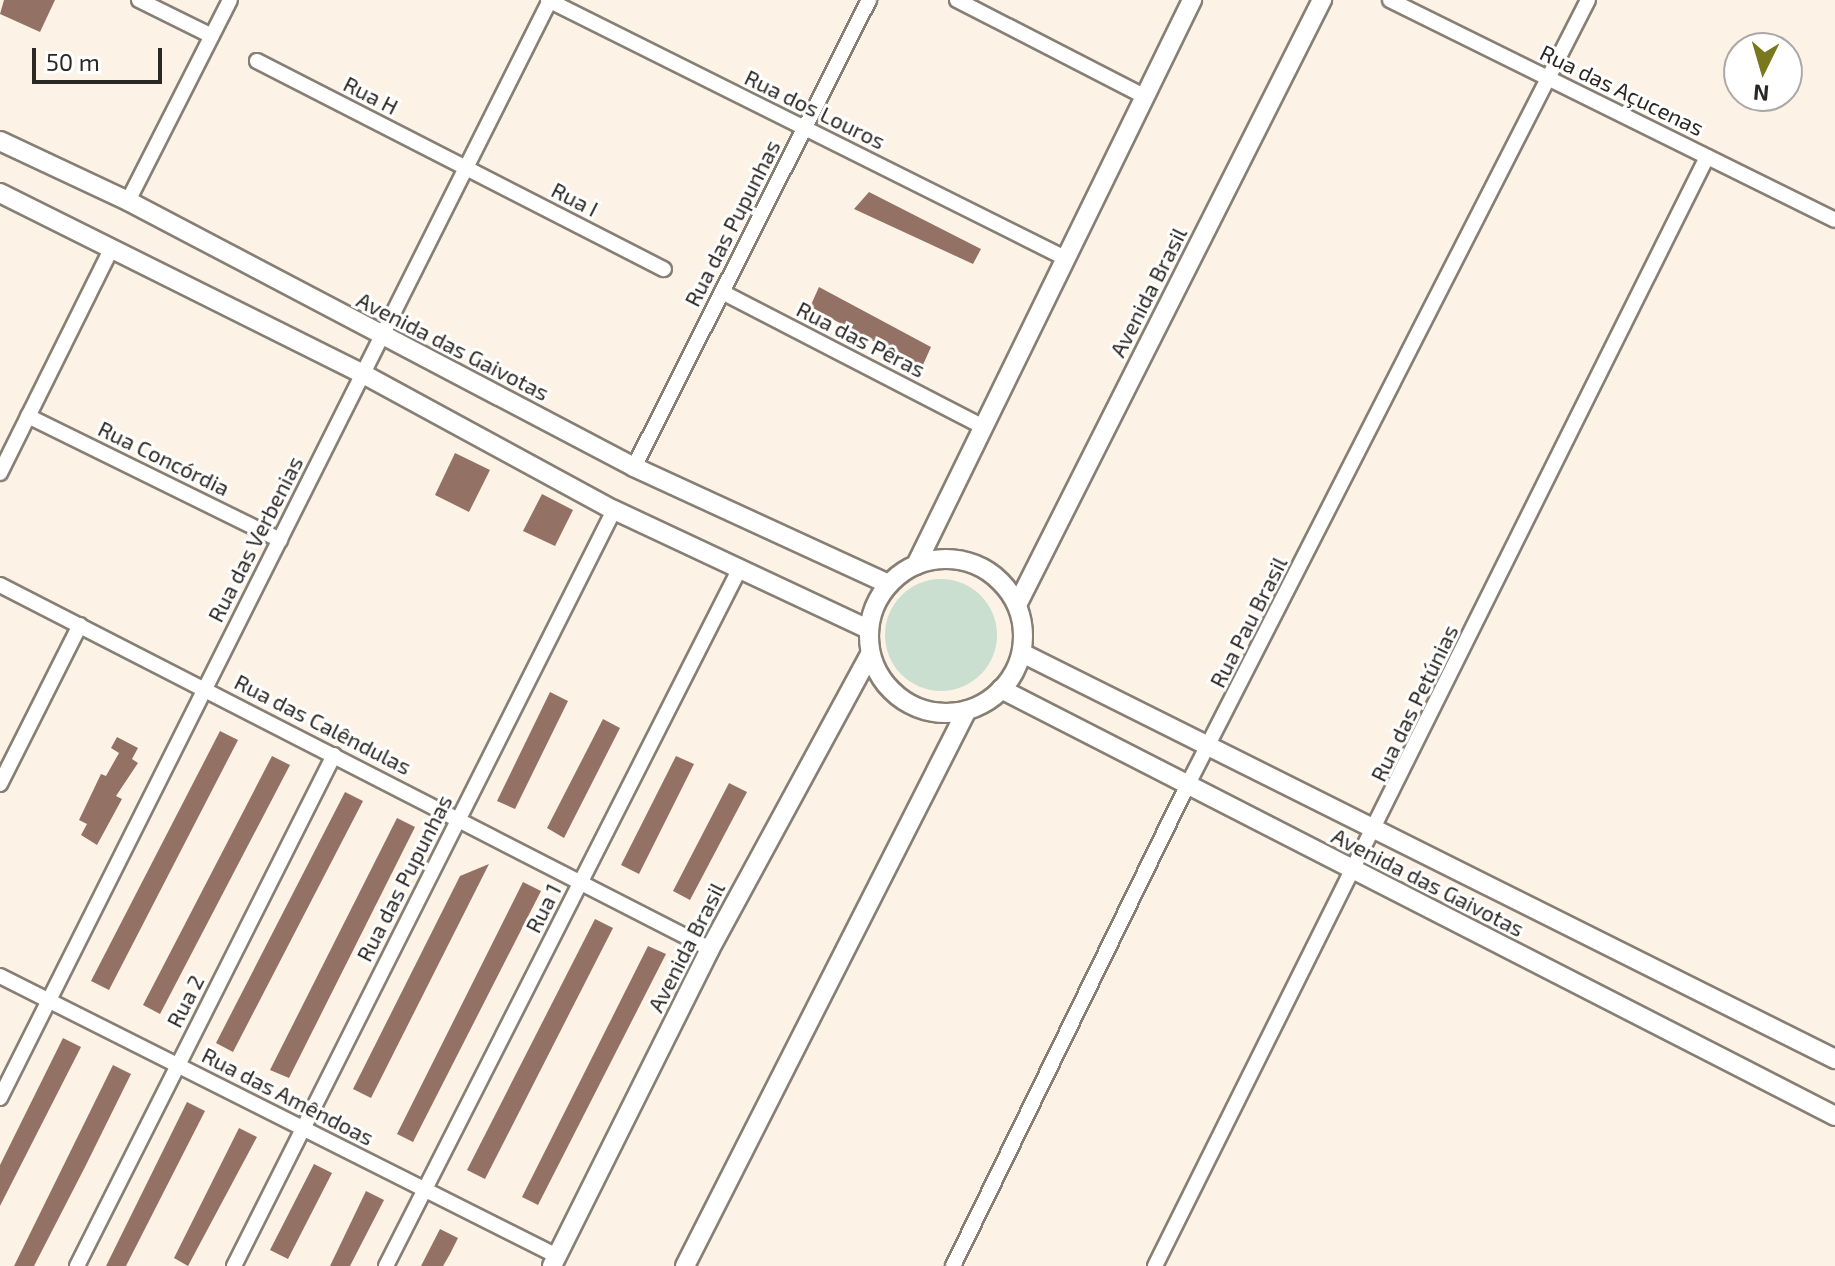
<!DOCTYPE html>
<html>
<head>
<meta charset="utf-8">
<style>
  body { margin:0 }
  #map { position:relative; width:1835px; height:1266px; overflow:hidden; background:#fcf3e6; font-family:"Exo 2",sans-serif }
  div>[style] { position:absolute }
  .green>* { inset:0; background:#cadfd0 }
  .round { border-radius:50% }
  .building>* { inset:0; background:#937265 }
  .roads { filter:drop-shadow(2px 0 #877f74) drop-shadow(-2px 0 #877f74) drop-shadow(0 2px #877f74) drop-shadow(0 -2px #877f74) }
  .minor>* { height:14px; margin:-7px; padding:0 7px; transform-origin:7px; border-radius:7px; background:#fff }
  .tertiary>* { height:18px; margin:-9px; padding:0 9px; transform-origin:9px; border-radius:9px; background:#fff }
  .tertiary>.ring { margin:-9px; padding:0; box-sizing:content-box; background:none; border:18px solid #fff; border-radius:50% }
  span { translate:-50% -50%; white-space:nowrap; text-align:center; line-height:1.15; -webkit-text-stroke:6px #fff; paint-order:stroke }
  .street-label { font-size:22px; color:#2b2723 }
  .north { position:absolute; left:1723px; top:32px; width:80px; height:80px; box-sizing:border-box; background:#fff; border:2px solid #aaa9a7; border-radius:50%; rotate:185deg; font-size:22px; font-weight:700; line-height:32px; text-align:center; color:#2b2723 }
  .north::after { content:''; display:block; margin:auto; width:28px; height:36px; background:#7a781e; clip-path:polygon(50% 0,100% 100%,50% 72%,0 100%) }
  .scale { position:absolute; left:32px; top:48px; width:130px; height:36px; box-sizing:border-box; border:4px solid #2b2723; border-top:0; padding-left:10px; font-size:24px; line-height:28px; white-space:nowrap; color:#2b2723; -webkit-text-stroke:6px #fff; paint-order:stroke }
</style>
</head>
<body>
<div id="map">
  <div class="green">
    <i class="round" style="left:885px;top:579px;width:112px;height:112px"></i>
  </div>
  <div class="building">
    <i style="clip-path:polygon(4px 0,55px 0,40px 32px,0 14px)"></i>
    <i style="clip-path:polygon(869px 192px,981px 249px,973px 264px,854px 209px)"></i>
    <i style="clip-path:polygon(819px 287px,931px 347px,922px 367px,810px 307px)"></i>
    <i style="clip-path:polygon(455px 453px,490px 470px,469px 512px,435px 495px)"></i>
    <i style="clip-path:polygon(542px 494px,573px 510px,555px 546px,523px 531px)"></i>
    <i style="clip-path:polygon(550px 692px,568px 701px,515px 809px,497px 801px)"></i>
    <i style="clip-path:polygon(603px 719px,620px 728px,564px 838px,547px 828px)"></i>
    <i style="clip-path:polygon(220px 731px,238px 740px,109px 990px,91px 981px)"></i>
    <i style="clip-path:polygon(117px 737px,138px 748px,132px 759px,138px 763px,116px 796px,122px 799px,97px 845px,81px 835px,87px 824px,79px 820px,101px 774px,106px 776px,119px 753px,111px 748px)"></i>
    <i style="clip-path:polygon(272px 756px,290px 765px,160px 1014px,143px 1005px)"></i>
    <i style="clip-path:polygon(676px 756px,694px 764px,639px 874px,621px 865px)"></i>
    <i style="clip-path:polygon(729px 783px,747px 792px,690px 900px,673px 891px)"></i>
    <i style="clip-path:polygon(345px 792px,363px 801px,233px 1052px,216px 1043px)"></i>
    <i style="clip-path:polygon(397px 818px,415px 827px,289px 1078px,270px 1070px)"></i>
    <i style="clip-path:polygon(489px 864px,371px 1098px,353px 1089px,460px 876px)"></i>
    <i style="clip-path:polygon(523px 882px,541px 891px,413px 1142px,397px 1134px)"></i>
    <i style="clip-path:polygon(595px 919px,613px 928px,485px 1179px,467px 1170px)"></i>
    <i style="clip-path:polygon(648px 946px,666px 954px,538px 1205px,522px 1197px)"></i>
    <i style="clip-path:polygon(63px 1038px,81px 1047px,0 1206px,0 1165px)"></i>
    <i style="clip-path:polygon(113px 1065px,131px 1074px,85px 1167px,34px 1266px,14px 1266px)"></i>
    <i style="clip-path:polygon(187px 1102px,205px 1111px,126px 1266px,106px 1266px)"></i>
    <i style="clip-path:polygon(239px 1128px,257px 1137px,188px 1266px,174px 1258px)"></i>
    <i style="clip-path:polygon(314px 1164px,332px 1173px,288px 1259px,270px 1250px)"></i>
    <i style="clip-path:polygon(366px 1191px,384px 1200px,350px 1266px,330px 1266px)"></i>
    <i style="clip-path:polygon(440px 1229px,458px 1238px,450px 1254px,443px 1266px,421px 1266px)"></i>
  </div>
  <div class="roads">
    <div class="minor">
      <i style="left:139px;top:0;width:81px;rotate:26.3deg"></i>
      <i style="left:548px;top:0;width:576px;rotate:26.52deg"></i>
      <i style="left:957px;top:0;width:210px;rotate:27.2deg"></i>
      <i style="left:1390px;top:0;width:496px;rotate:26.3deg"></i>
      <i style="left:257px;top:61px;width:457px;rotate:27.1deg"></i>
      <i style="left:128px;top:201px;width:225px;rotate:-63.1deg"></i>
      <i style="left:722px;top:292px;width:290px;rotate:27.3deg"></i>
      <i style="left:28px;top:416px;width:281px;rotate:26.2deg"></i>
      <i style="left:634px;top:467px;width:523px;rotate:-63.29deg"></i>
      <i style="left:0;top:473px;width:250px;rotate:-63.6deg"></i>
      <i style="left:0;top:585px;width:798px;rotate:27.14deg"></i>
      <i style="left:0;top:784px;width:178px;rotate:-63.3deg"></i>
      <i style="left:0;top:976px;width:623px;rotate:26.69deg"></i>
      <i style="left:0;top:1098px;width:1228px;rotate:-63.39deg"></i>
      <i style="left:77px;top:1266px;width:572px;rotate:-63.3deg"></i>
      <i style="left:234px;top:1266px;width:846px;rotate:-63.31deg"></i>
      <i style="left:386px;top:1266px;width:780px;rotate:-63.11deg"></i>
      <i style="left:953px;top:1266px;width:534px;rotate:-64.01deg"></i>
      <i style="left:1187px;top:786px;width:882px;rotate:-62.97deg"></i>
      <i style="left:1155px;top:1266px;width:1239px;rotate:-63.54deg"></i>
    </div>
    <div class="tertiary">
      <i style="left:0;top:141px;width:141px;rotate:25.1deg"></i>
      <i style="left:128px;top:201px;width:572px;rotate:27.73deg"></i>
      <i style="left:634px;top:467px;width:280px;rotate:24.7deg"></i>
      <i style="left:0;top:193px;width:406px;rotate:26.5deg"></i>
      <i style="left:363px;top:374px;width:285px;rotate:28.5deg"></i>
      <i style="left:614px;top:510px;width:280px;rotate:25.1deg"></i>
      <i class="ring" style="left:869px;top:559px;width:136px;height:136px"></i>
      <i style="left:916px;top:565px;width:629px;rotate:-63.96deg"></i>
      <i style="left:1017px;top:605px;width:678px;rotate:-63.25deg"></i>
      <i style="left:1022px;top:653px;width:909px;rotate:26.54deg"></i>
      <i style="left:1001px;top:689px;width:937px;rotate:27.11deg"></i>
      <i style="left:552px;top:1266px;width:354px;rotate:-63.5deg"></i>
      <i style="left:710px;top:949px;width:336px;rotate:-61.5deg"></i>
      <i style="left:685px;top:1266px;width:623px;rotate:-63.11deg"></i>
    </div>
  </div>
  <div class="street-label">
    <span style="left:1622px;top:90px;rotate:26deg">Rua das Açucenas</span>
    <span style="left:371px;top:95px;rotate:27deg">Rua H</span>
    <span style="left:815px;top:109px;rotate:26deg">Rua dos Louros</span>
    <span style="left:575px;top:199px;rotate:27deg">Rua I</span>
    <span style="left:732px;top:223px;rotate:-63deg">Rua das Pupunhas</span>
    <span style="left:1148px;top:292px;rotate:-63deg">Avenida Brasil</span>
    <span style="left:861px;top:339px;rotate:27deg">Rua das Pêras</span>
    <span style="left:453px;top:346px;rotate:27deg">Avenida das Gaivotas</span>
    <span style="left:164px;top:458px;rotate:26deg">Rua Concórdia</span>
    <span style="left:255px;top:539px;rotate:-63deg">Rua das Verbenias</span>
    <span style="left:1248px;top:622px;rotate:-63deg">Rua Pau Brasil</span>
    <span style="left:1414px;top:703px;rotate:-64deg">Rua das Petúnias</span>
    <span style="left:323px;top:724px;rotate:27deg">Rua das Calêndulas</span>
    <span style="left:404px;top:878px;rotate:-63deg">Rua das Pupunhas</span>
    <span style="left:1428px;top:882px;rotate:27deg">Avenida das Gaivotas</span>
    <span style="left:543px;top:908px;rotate:-63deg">Rua 1</span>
    <span style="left:686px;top:947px;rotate:-63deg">Avenida Brasil</span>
    <span style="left:185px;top:1001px;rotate:-63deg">Rua 2</span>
    <span style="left:288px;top:1096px;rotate:27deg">Rua das Amêndoas</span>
  </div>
  <div class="north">N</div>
  <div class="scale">50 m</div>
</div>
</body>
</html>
